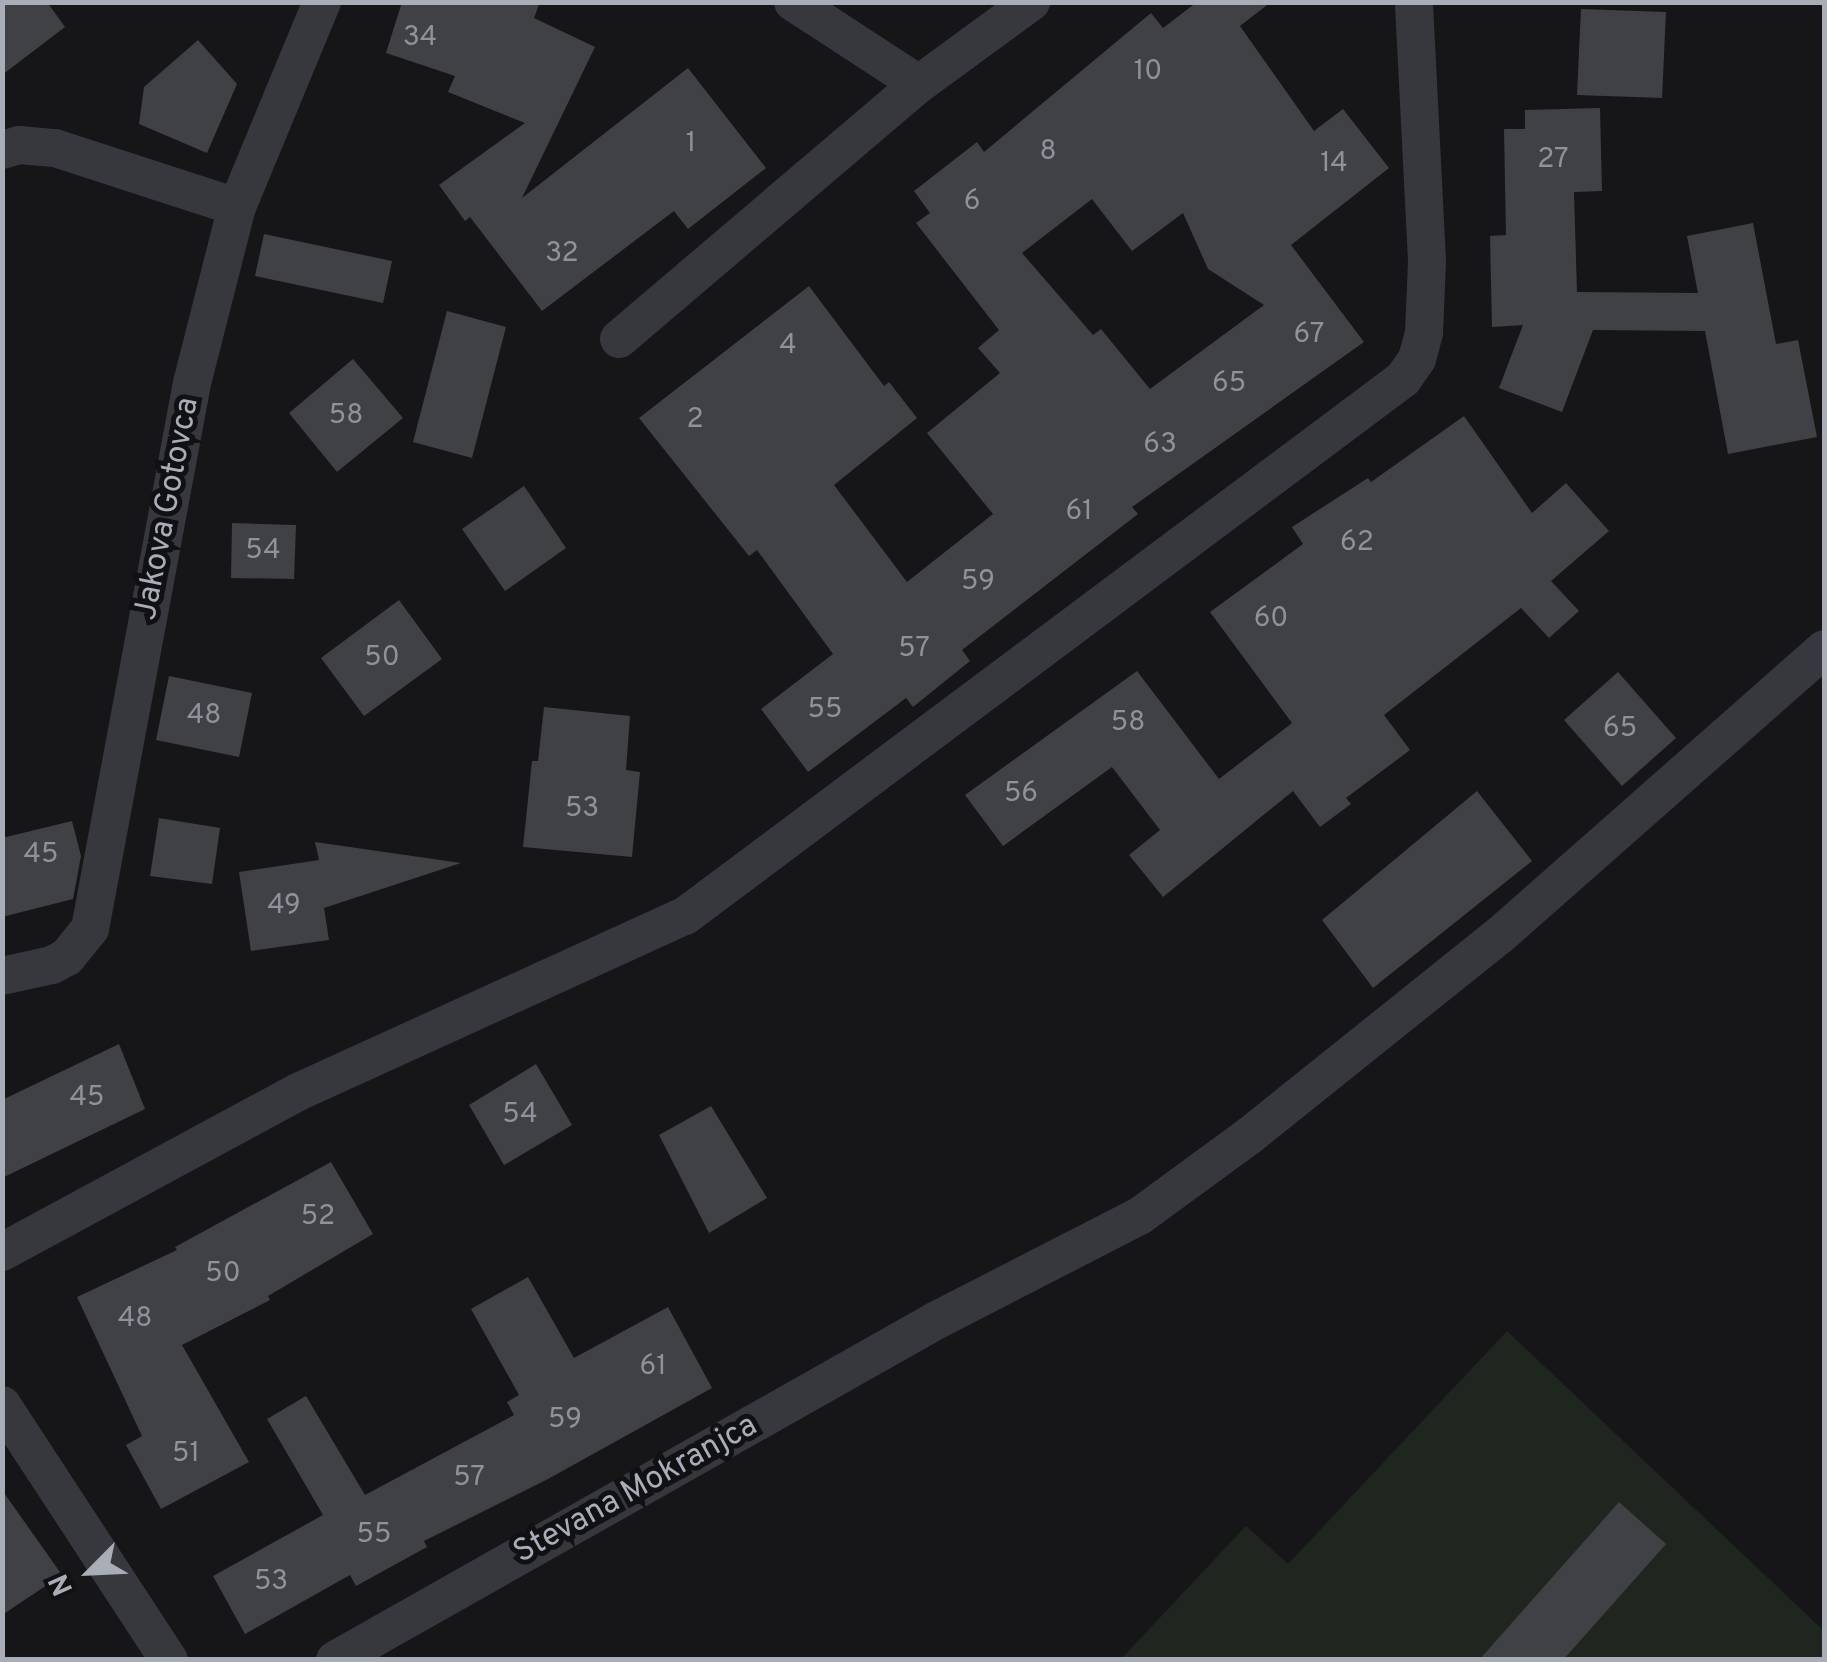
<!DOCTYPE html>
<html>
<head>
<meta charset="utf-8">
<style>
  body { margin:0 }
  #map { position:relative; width:1827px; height:1662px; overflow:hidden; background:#161618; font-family:Overpass,sans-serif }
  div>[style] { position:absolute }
  .green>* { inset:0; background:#1e261f }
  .building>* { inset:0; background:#404145 }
  .street>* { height:38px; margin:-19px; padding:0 19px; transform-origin:19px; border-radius:19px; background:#37383d }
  span { translate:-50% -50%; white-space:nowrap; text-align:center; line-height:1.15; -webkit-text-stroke:10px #111113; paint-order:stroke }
  .number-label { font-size:28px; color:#8e929b }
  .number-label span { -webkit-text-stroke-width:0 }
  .street-label { font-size:32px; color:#a8adb8 }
  .frame { position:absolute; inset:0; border:5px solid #a8adb8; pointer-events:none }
  .north { position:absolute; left:40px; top:1522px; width:100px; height:100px; -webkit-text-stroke:8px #111113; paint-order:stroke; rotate:246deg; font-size:28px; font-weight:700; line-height:40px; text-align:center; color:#a8adb8 }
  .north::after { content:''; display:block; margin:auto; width:35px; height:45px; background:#a8adb8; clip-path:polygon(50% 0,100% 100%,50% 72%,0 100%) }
</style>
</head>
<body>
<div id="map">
  <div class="green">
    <i style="clip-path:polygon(1507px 1331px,1824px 1631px,1824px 1660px,1120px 1660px,1246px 1526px,1288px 1564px)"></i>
  </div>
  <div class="building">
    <i style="clip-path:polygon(2px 2px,47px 2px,65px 27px,2px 75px)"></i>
    <i style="clip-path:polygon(402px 2px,540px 2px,534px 18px,595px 47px,522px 198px,688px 68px,766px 168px,688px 229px,674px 211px,542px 311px,470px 217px,465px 221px,439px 185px,525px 123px,448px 92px,455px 76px,386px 53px)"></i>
    <i style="clip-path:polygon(evenodd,1197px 2px,1271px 2px,1240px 26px,1314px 131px,1343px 109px,1389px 168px,1291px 245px,1364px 342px,1132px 507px,1138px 514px,962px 650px,970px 661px,913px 707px,906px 698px,808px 772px,761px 709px,833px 654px,757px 550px,749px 556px,639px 418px,809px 286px,884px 386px,889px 382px,917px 418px,834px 485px,907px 582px,993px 514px,927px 433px,1000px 373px,978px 348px,999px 330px,916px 223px,930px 213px,914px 191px,977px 142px,984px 152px,1151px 13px,1163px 28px,1197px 2px,1092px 199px,1132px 251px,1183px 213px,1208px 269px,1264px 305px,1150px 389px,1101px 329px,1093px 335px,1022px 253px,1092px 199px)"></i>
    <i style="clip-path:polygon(1581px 9px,1666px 12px,1662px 98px,1577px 95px)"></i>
    <i style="clip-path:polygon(198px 40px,237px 84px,207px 153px,139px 124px,144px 87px)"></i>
    <i style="clip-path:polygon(1600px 108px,1602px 191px,1574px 192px,1577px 292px,1698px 293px,1687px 236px,1753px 223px,1776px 344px,1798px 340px,1817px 437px,1728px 454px,1705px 331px,1593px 330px,1562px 412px,1499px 388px,1523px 325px,1492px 327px,1490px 236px,1506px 235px,1504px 129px,1525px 129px,1525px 110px)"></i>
    <i style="clip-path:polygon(264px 234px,392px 261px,383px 303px,255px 276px)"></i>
    <i style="clip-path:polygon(447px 311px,506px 327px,472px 458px,413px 442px)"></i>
    <i style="clip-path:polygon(353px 359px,403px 418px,337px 472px,289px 413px)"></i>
    <i style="clip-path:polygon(1464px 416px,1532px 513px,1566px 483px,1609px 531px,1551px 581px,1579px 611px,1549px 638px,1521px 608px,1384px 715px,1410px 750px,1346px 798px,1351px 804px,1320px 827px,1293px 791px,1163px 897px,1129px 855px,1160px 830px,1112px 767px,1003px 846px,965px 795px,1137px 671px,1219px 779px,1292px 723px,1210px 612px,1303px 544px,1292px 527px,1368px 478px,1371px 482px)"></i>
    <i style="clip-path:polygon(524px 486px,566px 548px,505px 591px,462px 529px)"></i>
    <i style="clip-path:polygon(232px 523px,296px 525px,294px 579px,231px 578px)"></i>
    <i style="clip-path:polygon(399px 600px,442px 659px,364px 716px,321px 658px)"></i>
    <i style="clip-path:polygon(1618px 672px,1676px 738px,1622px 786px,1564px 720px)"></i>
    <i style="clip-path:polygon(169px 676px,252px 693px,239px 757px,156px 740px)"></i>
    <i style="clip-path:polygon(544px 707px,630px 716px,626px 770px,640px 772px,632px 857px,523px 847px,532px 761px,538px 761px)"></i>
    <i style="clip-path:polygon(1477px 791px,1532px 861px,1373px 988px,1322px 920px)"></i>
    <i style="clip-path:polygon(159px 818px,220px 828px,212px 884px,150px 876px)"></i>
    <i style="clip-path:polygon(72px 821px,81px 856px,73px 899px,2px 917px,2px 838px)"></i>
    <i style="clip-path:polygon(315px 842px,461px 863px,324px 908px,329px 940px,251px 951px,239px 872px,319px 860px)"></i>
    <i style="clip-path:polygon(119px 1044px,145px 1109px,2px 1178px,2px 1100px)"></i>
    <i style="clip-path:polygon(536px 1064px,572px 1125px,504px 1165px,469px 1105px)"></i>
    <i style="clip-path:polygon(711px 1106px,767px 1198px,709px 1233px,659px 1135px)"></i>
    <i style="clip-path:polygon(331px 1162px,373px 1234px,268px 1296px,270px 1300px,182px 1345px,249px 1462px,161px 1509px,126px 1445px,142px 1436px,77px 1297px,177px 1250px,175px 1247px)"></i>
    <i style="clip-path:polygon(528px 1277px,574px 1358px,668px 1307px,712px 1388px,548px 1479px,424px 1541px,427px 1547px,356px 1586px,350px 1575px,245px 1634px,213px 1576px,323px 1515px,267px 1419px,306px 1396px,365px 1495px,514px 1415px,507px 1402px,519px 1395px,471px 1309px)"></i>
    <i style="clip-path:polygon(2px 1490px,62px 1575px,2px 1615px)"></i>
    <i style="clip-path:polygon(1619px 1502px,1666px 1544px,1563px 1660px,1479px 1660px)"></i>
  </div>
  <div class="street">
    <i style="left:793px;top:2px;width:150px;rotate:33.1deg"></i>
    <i style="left:2px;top:150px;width:18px;rotate:-16deg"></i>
    <i style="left:19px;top:145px;width:36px;rotate:5deg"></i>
    <i style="left:55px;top:148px;width:191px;rotate:18deg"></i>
    <i style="left:619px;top:339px;width:394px;rotate:-40.4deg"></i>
    <i style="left:919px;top:84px;width:139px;rotate:-36.2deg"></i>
    <i style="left:2px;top:976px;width:51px;rotate:-12.4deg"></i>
    <i style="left:52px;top:965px;width:17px;rotate:-28deg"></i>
    <i style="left:67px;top:957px;width:36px;rotate:-51deg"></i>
    <i style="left:90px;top:929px;width:555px;rotate:-79.42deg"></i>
    <i style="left:192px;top:383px;width:182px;rotate:-75.7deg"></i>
    <i style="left:237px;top:207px;width:222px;rotate:-67.5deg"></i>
    <i style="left:2px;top:1252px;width:336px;rotate:-28.4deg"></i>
    <i style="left:298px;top:1092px;width:425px;rotate:-24.5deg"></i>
    <i style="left:685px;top:916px;width:897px;rotate:-36.79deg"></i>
    <i style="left:1403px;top:379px;width:24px;rotate:-55deg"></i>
    <i style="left:1417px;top:359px;width:27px;rotate:-75deg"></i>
    <i style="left:1424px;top:333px;width:72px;rotate:-87.6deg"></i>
    <i style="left:1427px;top:261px;width:259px;rotate:-92.9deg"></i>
    <i style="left:2px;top:1405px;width:305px;rotate:56.8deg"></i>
    <i style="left:335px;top:1660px;width:691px;rotate:-29.46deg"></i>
    <i style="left:937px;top:1320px;width:229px;rotate:-27.2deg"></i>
    <i style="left:1141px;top:1215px;width:134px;rotate:-36.2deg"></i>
    <i style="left:1249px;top:1136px;width:322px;rotate:-38.7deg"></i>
    <i style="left:1500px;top:935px;width:432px;rotate:-41.4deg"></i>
  </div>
  <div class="number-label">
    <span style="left:420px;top:38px">34</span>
    <span style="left:1148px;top:72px">10</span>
    <span style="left:691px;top:144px">1</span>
    <span style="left:1048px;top:152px">8</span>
    <span style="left:1553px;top:160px">27</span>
    <span style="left:1334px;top:164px">14</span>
    <span style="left:972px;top:202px">6</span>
    <span style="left:562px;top:254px">32</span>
    <span style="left:1309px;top:335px">67</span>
    <span style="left:788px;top:346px">4</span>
    <span style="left:1229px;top:384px">65</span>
    <span style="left:346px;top:416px">58</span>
    <span style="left:695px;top:420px">2</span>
    <span style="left:1160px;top:445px">63</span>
    <span style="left:1079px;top:512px">61</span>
    <span style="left:1357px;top:543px">62</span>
    <span style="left:263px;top:551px">54</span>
    <span style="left:978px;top:582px">59</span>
    <span style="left:1271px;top:619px">60</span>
    <span style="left:914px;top:649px">57</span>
    <span style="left:382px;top:658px">50</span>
    <span style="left:825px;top:710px">55</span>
    <span style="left:204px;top:716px">48</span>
    <span style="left:1128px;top:723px">58</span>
    <span style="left:1620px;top:729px">65</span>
    <span style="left:1021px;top:794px">56</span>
    <span style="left:582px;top:809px">53</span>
    <span style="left:41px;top:855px">45</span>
    <span style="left:284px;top:906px">49</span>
    <span style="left:87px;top:1098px">45</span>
    <span style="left:520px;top:1115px">54</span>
    <span style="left:318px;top:1217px">52</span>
    <span style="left:223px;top:1274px">50</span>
    <span style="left:135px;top:1319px">48</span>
    <span style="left:653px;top:1367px">61</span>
    <span style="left:565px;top:1420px">59</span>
    <span style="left:186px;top:1454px">51</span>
    <span style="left:469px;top:1478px">57</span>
    <span style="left:374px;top:1535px">55</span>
    <span style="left:271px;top:1582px">53</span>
  </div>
  <div class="street-label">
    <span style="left:168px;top:509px;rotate:-79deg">Jakova Gotovca</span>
    <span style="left:636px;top:1490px;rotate:-29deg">Stevana Mokranjca</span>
  </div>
  <div class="frame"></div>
  <div class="north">N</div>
</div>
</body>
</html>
